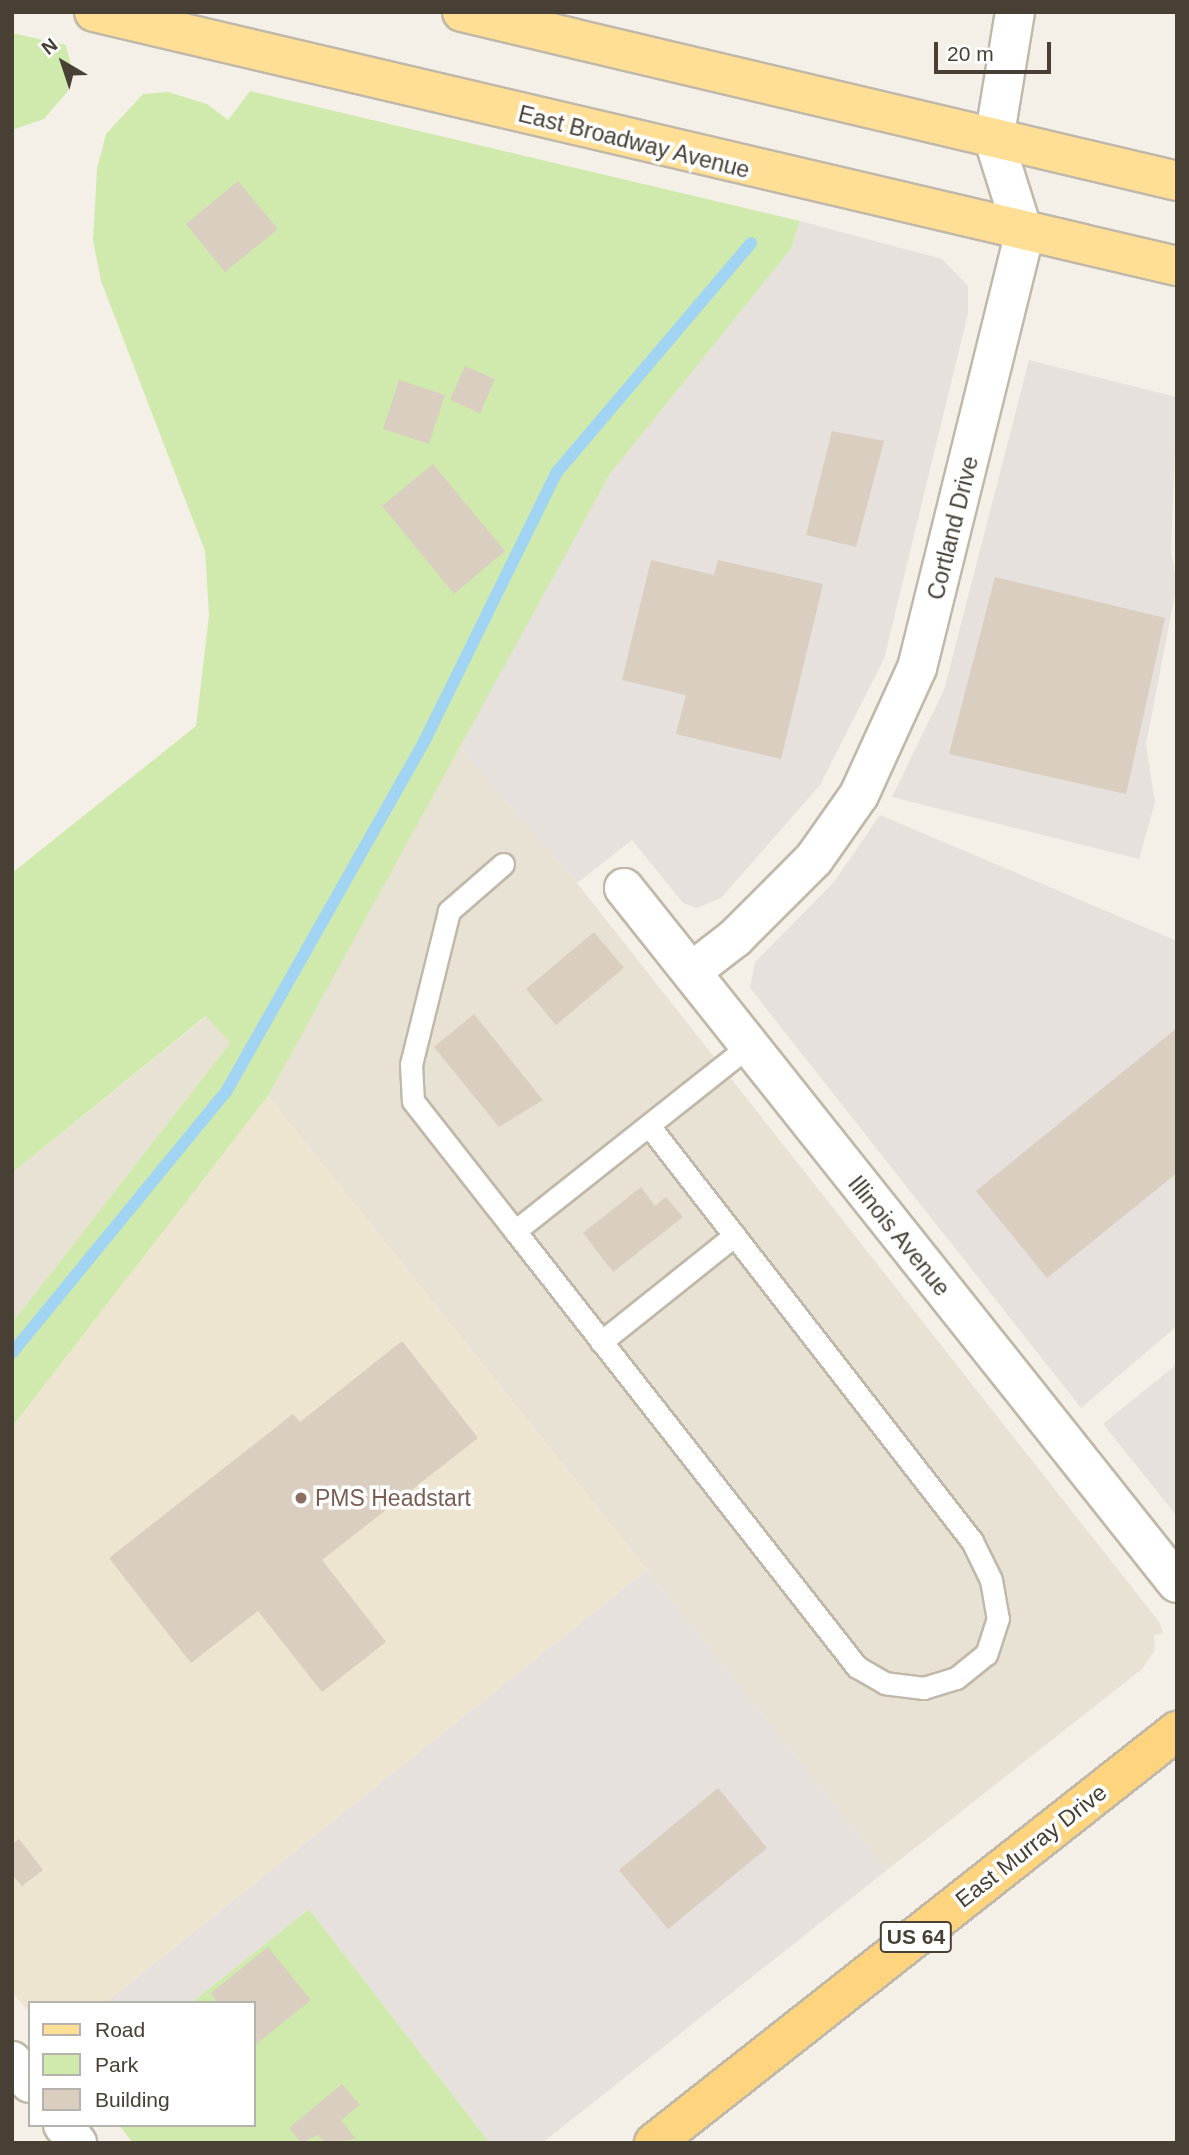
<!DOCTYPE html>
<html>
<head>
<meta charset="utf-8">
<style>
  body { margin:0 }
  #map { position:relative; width:1189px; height:2155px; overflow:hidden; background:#f4f0e7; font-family:Arial,sans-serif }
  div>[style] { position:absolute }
  .residential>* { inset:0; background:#e8e2d5 }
  .industrial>* { inset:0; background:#e6e1dc }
  .education>* { inset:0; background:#eee5d0 }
  .green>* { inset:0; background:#d0eaae }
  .stream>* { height:12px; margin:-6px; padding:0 6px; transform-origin:6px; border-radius:6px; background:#a1d3f3 }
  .building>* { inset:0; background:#d9cebf }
  .roads { filter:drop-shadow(2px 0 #c0b8a9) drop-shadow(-2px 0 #c0b8a9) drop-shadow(0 2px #c0b8a9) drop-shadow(0 -2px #c0b8a9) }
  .service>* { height:21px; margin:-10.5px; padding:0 10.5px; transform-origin:10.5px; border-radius:10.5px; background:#fff }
  .minor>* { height:38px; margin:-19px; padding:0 19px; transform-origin:19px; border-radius:19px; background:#fff }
  .primary>* { height:38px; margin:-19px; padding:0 19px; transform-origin:19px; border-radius:19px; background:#ffdf95 }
  .trunk>* { height:38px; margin:-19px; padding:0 19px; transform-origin:19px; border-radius:19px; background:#ffd47e }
  .dots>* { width:19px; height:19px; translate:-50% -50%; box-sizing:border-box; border:4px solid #fff; border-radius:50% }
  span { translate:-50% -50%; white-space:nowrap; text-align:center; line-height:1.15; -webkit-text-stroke:7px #fff; paint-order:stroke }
  .shield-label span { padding:2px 5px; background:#fff; border:2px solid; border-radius:5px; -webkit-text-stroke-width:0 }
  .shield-label { font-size:21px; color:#484035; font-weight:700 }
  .street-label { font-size:23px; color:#484035 }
  .education-label { font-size:23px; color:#785e54 }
  .left { translate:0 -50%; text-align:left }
  .frame { position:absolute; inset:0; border:14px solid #484035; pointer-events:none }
  .legend { position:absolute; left:28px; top:2001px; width:228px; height:126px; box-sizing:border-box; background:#fff; border:2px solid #b6b3ae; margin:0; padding:9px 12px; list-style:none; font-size:21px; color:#484035 }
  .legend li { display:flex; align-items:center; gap:14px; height:35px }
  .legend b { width:35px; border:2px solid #b6b3ae }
  .north { position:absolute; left:28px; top:28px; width:70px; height:70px; -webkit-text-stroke:5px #fff; paint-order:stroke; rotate:321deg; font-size:19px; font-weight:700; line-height:28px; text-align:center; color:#484035 }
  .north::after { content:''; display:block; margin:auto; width:24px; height:32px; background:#484035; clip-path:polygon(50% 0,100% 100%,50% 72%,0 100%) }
  .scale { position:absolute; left:934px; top:42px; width:117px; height:32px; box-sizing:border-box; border:4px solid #484035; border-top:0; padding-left:9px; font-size:21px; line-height:24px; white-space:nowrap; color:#484035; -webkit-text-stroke:5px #fff; paint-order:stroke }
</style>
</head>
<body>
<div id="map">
  <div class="residential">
    <i style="clip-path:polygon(458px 745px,577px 883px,1160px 1623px,1163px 1633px,1154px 1635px,1155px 1650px,1142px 1669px,887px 1870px,268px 1096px)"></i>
    <i style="clip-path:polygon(207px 1016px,230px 1043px,12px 1323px,12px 1173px)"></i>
  </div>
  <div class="industrial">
    <i style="clip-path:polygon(800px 221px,942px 259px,968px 286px,968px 313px,884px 659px,820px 785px,721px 898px,697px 908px,683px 903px,632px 840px,577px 883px,458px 745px,610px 474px,791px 249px)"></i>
    <i style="clip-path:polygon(1029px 360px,1177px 397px,1171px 552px,1177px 584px,1146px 744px,1155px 803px,1139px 859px,892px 797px,944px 690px)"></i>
    <i style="clip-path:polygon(880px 815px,1177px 941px,1177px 1326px,1081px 1408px,750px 988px,755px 962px,834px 882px)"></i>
    <i style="clip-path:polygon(1177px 1364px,1177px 1516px,1103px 1424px)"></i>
    <i style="clip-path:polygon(647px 1570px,887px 1870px,542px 2143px,490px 2143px,309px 1909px,191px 2003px,105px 2003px)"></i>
  </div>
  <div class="education">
    <i style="clip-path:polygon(268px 1096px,647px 1570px,105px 2003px,30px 2003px,30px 2013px,12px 1992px,12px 1427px)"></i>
  </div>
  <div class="green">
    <i style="clip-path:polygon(12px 33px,66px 45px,71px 66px,68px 91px,44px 119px,12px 130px)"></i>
    <i style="clip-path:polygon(250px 91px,800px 221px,791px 249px,610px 474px,268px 1096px,12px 1427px,12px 1323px,230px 1043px,206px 1016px,12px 1173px,12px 873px,196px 726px,209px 615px,205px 551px,101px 281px,93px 240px,97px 169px,106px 134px,143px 94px,168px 92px,207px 104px,228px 120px)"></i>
    <i style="clip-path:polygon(309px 1909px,490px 2143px,133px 2143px,119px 2125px,254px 2125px,254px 2003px,191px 2003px)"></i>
  </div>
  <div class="stream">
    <i style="left:12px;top:1353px;width:338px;rotate:-50.7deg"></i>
    <i style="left:226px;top:1092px;width:402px;rotate:-60.5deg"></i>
    <i style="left:424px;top:742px;width:301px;rotate:-63.8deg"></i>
    <i style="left:557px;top:472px;width:300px;rotate:-49.7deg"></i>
  </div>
  <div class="building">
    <i style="clip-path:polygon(238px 181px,278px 229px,225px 272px,186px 224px)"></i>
    <i style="clip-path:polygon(465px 366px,495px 379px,480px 413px,450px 400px)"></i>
    <i style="clip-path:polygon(399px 380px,445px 395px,429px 444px,383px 429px)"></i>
    <i style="clip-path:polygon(832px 431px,884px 441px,856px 547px,806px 535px)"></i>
    <i style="clip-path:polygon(433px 464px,505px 551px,454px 594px,382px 506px)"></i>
    <i style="clip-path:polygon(651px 560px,714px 575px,718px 560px,823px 584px,781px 759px,676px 734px,686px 695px,622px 680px)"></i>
    <i style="clip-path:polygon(995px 577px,1165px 618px,1126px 794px,949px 754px)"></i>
    <i style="clip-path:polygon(594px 932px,624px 968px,556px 1025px,526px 989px)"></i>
    <i style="clip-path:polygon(474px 1014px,543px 1100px,499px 1127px,434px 1047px)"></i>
    <i style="clip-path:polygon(1177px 1028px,1177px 1173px,1047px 1278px,976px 1191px)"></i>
    <i style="clip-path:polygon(641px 1187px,655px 1206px,666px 1197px,683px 1217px,613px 1272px,583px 1233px)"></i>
    <i style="clip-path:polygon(402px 1341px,478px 1438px,322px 1560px,386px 1642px,322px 1692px,258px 1611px,191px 1663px,109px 1558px,293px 1414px,300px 1422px)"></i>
    <i style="clip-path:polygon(718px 1788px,767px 1848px,668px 1929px,619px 1870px)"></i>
    <i style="clip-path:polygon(19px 1839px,43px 1870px,22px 1886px,12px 1875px,12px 1844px)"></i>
    <i style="clip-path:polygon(268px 1947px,311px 2000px,254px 2046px,254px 2003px,218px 2003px,211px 1993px)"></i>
    <i style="clip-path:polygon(342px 2084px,360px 2105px,341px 2120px,356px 2139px,325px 2143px,318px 2135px,301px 2143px,289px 2128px)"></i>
  </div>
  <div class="roads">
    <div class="service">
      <i style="left:503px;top:864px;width:72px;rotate:139deg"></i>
      <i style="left:449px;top:911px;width:158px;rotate:103.9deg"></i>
      <i style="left:411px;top:1064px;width:37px;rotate:87deg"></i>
      <i style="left:413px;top:1101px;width:165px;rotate:51.9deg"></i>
      <i style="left:650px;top:1127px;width:524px;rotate:52.13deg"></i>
      <i style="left:972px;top:1541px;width:43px;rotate:64deg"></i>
      <i style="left:991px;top:1580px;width:39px;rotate:80deg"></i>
      <i style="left:998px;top:1618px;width:38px;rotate:108deg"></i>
      <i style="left:986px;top:1654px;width:38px;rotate:141deg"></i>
      <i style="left:956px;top:1678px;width:34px;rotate:163deg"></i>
      <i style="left:924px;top:1688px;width:39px;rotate:-173deg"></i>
      <i style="left:885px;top:1683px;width:32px;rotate:-150deg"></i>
      <i style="left:857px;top:1667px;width:554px;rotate:-128.11deg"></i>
      <i style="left:515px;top:1231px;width:296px;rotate:-38.4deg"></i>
      <i style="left:601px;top:1342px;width:171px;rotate:-38.6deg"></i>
    </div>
    <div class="minor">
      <i style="left:624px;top:888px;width:888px;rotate:51.49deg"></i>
      <i style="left:691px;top:972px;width:56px;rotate:-37.7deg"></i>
      <i style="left:735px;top:938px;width:112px;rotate:-45deg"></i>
      <i style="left:814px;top:859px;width:78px;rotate:-54.9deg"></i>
      <i style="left:859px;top:795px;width:140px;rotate:-65.5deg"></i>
      <i style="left:917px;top:668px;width:446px;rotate:-76.1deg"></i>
      <i style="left:1024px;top:235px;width:100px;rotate:-107.5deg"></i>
      <i style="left:994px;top:140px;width:130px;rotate:-80.7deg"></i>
      <i style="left:12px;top:2061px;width:28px;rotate:51deg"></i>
      <i style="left:63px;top:2125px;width:23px;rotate:52deg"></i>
    </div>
    <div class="primary">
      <i style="left:94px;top:12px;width:1112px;rotate:13.2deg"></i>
      <i style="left:462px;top:12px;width:735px;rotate:13.3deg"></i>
    </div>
    <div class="trunk">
      <i style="left:654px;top:2143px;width:666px;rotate:-38.23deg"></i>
    </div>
  </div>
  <div class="dots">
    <i style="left:301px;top:1498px;background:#8d6e63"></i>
  </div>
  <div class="shield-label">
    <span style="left:916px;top:1937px">US 64</span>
  </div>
  <div class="street-label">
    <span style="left:634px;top:142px;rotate:14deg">East Broadway Avenue</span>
    <span style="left:953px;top:528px;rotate:-76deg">Cortland Drive</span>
    <span style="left:899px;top:1236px;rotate:51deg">Illinois Avenue</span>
    <span style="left:1031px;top:1846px;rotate:-38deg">East Murray Drive</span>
  </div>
  <div class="education-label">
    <span class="left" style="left:315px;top:1498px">PMS Headstart</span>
  </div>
  <div class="frame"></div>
  <ul class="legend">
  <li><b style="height:9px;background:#ffdf95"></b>Road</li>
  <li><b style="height:19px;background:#d0eaae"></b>Park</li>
  <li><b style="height:19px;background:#d9cebf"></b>Building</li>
  </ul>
  <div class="north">N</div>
  <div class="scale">20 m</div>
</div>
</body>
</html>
